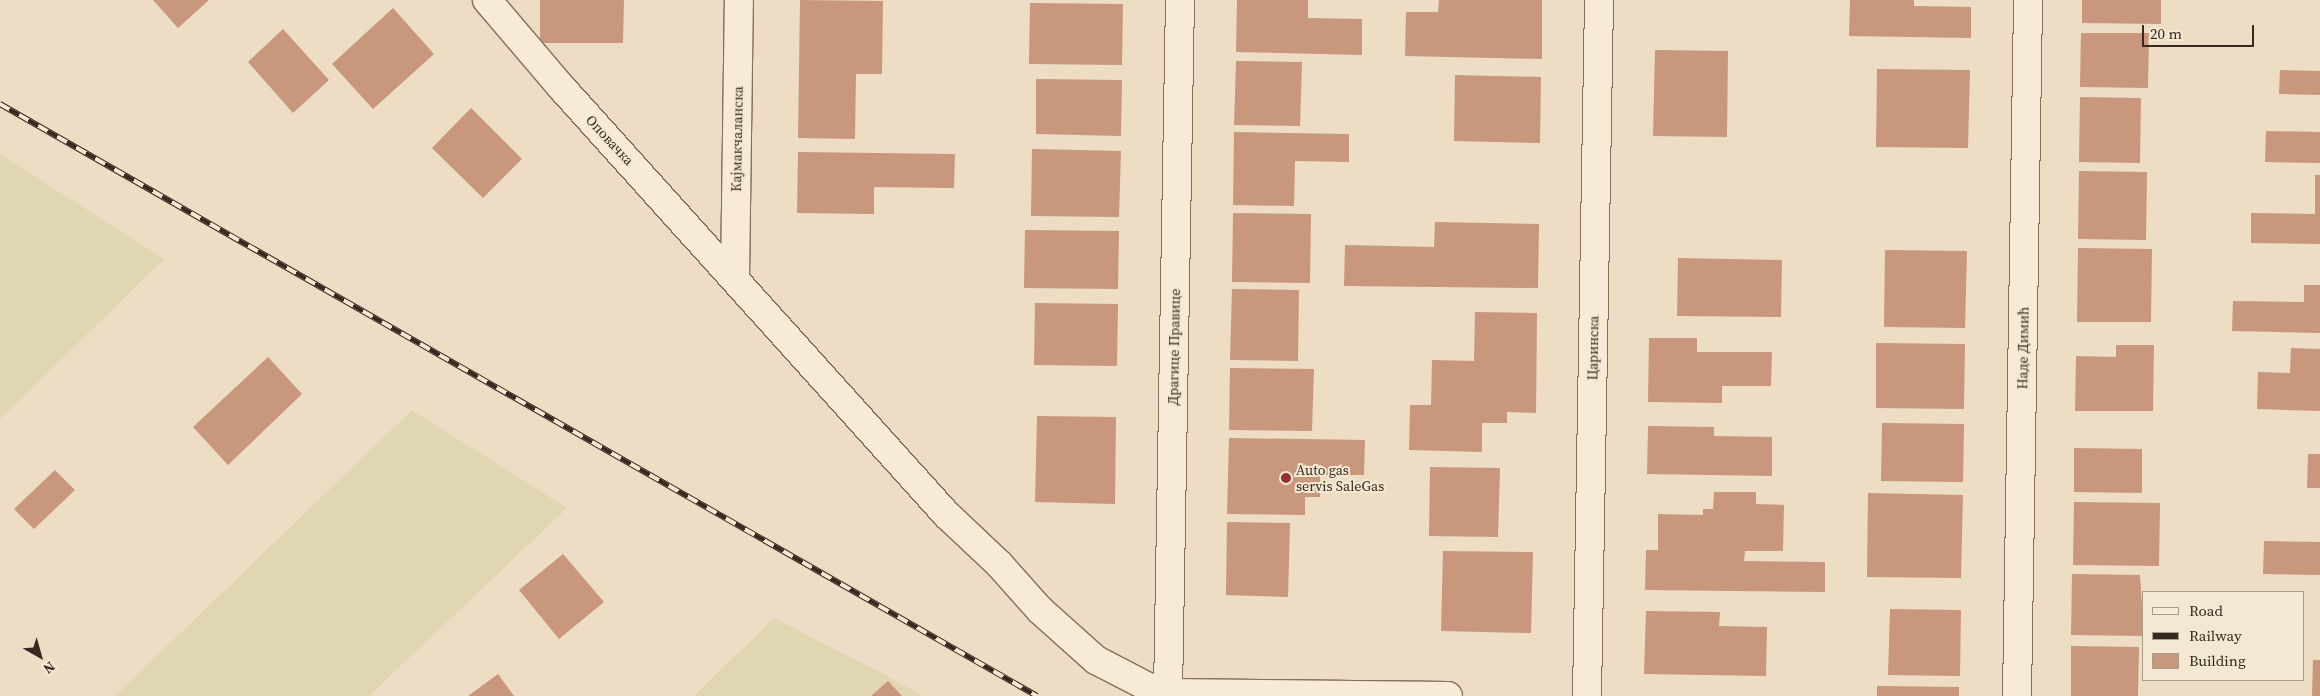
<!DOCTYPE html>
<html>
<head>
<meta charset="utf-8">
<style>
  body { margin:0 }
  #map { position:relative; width:2320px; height:696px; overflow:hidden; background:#ecddc4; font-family:"Source Serif 4",serif }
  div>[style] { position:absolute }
  .farmland>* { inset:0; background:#e1d6b2 }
  .building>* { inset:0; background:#c8977c }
  .roads { filter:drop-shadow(1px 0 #866f5b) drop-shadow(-1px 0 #866f5b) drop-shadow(0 1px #866f5b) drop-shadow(0 -1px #866f5b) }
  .street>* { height:28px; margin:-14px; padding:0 14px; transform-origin:14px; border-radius:14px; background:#f7ebd7 }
  .rail>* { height:5.5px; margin-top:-2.75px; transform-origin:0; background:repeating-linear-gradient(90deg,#f4e8d3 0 11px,#36291f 0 22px); box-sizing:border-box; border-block:1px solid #36291f }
  .dots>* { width:14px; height:14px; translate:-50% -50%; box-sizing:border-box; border:2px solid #f4e8d3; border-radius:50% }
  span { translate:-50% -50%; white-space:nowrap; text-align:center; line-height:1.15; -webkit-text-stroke:4px #f4e8d3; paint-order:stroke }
  .street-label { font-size:14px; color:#36291f }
  .poi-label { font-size:14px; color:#36291f }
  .left { translate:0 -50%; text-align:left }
  .legend { position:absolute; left:2142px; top:591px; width:162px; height:90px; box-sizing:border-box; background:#f4e8d3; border:1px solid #a89c8b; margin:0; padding:6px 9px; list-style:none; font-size:15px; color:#36291f }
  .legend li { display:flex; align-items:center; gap:10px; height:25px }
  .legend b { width:25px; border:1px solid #a89c8b }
  .north { position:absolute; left:15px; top:631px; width:50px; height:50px; -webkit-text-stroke:4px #f4e8d3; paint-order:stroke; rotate:142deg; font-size:14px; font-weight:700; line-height:20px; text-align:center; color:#36291f }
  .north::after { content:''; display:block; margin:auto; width:18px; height:22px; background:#36291f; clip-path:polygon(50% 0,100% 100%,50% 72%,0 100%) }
  .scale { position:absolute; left:2142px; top:25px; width:112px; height:22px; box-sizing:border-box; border:2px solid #36291f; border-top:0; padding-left:6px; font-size:15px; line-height:18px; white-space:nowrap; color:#36291f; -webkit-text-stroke:4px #f4e8d3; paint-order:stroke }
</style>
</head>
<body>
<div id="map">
  <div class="farmland">
    <i style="clip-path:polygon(0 154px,164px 259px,0 419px)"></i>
    <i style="clip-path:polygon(412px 410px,567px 508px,369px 696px,115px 696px)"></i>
    <i style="clip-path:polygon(774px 618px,876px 670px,923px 696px,694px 696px)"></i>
  </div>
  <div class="building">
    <i style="clip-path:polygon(153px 0,209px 0,178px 28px)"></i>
    <i style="clip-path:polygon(540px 0,624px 0,623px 43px,540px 43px)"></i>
    <i style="clip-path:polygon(800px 0,883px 1px,882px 74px,856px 74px,855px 139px,798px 138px)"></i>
    <i style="clip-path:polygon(1237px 0,1308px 0,1308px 18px,1362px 19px,1362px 55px,1236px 52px)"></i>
    <i style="clip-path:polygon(1439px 0,1542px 0,1542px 59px,1405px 56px,1406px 12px,1438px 12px)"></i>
    <i style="clip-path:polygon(1850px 0,1914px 0,1914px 6px,1971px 7px,1971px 38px,1849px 36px)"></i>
    <i style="clip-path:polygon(2082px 0,2161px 0,2161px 24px,2082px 23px)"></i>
    <i style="clip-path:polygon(1030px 3px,1123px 4px,1122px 65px,1029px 64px)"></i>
    <i style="clip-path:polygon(393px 8px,434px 54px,373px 109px,332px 64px)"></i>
    <i style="clip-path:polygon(283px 29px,329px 80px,293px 113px,248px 62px)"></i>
    <i style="clip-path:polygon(2081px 33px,2149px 33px,2148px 88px,2080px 87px)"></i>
    <i style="clip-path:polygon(1655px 50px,1728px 51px,1727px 137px,1653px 136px)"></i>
    <i style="clip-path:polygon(1236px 61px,1302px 62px,1300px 126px,1234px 125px)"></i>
    <i style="clip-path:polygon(1877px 69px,1970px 70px,1968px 148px,1876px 147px)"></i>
    <i style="clip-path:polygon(2280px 70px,2320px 71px,2320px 95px,2279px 94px)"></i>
    <i style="clip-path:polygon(1455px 75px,1541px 77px,1540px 143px,1454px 141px)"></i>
    <i style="clip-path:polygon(1036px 79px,1122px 80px,1121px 136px,1036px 134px)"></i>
    <i style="clip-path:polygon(2080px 97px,2141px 98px,2140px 163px,2079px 162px)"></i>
    <i style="clip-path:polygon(471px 108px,522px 159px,483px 198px,432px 148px)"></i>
    <i style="clip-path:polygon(2266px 131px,2320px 132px,2320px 163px,2265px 162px)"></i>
    <i style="clip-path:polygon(1234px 132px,1349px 134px,1349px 162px,1295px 161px,1294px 206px,1233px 205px)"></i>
    <i style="clip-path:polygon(1032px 149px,1121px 151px,1119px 217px,1031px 216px)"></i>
    <i style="clip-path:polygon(798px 152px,955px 154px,954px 188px,874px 187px,874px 214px,797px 213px)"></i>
    <i style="clip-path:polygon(2079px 171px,2147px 172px,2146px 240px,2078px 239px)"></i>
    <i style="clip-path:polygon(2315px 175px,2320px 175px,2320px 244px,2251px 243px,2251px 213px,2315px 214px)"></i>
    <i style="clip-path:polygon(1233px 213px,1311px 214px,1310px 283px,1232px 282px)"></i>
    <i style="clip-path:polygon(1435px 222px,1539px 224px,1538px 288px,1344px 286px,1345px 245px,1434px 247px)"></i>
    <i style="clip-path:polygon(1025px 230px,1119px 231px,1118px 289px,1024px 288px)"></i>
    <i style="clip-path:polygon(2078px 248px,2152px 249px,2151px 322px,2077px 322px)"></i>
    <i style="clip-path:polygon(1885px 250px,1967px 251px,1965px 328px,1884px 327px)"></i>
    <i style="clip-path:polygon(1678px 258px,1782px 260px,1781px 317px,1677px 316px)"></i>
    <i style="clip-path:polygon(2304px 285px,2320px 285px,2320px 333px,2232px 331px,2233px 301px,2304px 302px)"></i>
    <i style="clip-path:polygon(1232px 289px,1299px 290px,1298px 361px,1230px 360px)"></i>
    <i style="clip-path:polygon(1035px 303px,1118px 304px,1117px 366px,1034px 365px)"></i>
    <i style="clip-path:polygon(1475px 312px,1537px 313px,1536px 413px,1507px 412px,1507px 423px,1482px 423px,1482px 452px,1409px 450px,1410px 405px,1431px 405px,1432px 360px,1474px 361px)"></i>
    <i style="clip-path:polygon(1649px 338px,1697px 338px,1697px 352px,1772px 352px,1771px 386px,1722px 386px,1722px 403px,1648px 402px)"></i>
    <i style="clip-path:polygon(1876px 343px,1965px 344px,1964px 409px,1876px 408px)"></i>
    <i style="clip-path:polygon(2116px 345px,2154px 345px,2153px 411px,2075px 411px,2076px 356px,2116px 357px)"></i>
    <i style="clip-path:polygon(2291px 348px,2320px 349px,2320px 411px,2257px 409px,2258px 372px,2290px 373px)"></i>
    <i style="clip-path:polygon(268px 357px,302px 394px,228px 465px,193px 427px)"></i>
    <i style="clip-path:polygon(1230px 368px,1314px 369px,1312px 431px,1229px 430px)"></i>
    <i style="clip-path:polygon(1037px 416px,1116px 417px,1115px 504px,1035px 502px)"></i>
    <i style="clip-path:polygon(1882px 423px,1964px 424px,1963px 482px,1881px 481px)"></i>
    <i style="clip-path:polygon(1648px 426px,1714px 427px,1714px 436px,1772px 437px,1772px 476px,1647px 474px)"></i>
    <i style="clip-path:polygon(1229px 438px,1365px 440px,1364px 475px,1320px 475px,1320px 497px,1305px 497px,1305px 515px,1227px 514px)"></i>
    <i style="clip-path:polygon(2074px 448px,2142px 449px,2142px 493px,2074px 492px)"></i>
    <i style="clip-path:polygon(2308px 454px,2320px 454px,2320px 488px,2307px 488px)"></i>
    <i style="clip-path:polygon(1430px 467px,1500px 468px,1498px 537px,1429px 536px)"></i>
    <i style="clip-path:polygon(55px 470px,75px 490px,34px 529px,14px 509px)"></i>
    <i style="clip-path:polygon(1714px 492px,1756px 492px,1756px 504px,1784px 505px,1783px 551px,1745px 551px,1744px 561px,1825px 562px,1825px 592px,1645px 590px,1646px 550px,1658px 550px,1658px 514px,1703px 515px,1703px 509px,1713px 509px)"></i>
    <i style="clip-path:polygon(1868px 493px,1963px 495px,1961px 578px,1867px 577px)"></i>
    <i style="clip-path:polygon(2074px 502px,2160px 503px,2159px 566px,2073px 565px)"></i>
    <i style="clip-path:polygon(1227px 522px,1290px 523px,1288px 597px,1226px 595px)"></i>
    <i style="clip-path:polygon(2264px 541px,2320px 542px,2320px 575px,2263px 574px)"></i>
    <i style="clip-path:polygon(1443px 551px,1533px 552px,1531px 633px,1441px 631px)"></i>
    <i style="clip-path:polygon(563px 554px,604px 602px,559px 639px,519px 590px)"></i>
    <i style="clip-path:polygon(2072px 574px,2140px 575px,2144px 636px,2071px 635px)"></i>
    <i style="clip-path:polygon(1890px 609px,1961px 610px,1960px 676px,1888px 675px)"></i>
    <i style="clip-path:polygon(1646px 611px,1720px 612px,1719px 626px,1767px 627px,1766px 676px,1644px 674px)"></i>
    <i style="clip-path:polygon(2071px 646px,2139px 647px,2138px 696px,2071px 696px)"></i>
    <i style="clip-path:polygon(2313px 660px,2320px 660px,2320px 696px,2312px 696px)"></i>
    <i style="clip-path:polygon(498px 674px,514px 696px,468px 696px)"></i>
    <i style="clip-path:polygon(888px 681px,902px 696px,871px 696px)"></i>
    <i style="clip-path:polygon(1877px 686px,1959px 687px,1959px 696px,1877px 696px)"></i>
  </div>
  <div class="roads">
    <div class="street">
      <i style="left:487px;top:0;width:116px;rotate:49.6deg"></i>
      <i style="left:562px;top:88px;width:574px;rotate:47.97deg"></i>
      <i style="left:946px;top:514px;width:73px;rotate:43.3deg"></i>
      <i style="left:999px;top:564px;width:62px;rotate:48.3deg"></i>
      <i style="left:1040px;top:610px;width:75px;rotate:41.8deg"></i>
      <i style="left:1096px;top:660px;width:59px;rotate:27.4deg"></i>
      <i style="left:1148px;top:687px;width:21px;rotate:17deg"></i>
      <i style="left:1168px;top:693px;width:280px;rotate:0.6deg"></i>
      <i style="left:735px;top:278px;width:278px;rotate:-89.2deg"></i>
      <i style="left:1168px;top:693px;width:693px;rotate:-89.01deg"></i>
      <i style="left:1587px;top:696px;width:696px;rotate:-89.01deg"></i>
      <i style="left:2017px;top:696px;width:696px;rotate:-89.09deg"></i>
    </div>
  </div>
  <div class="rail">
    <i style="left:0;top:104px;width:1194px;rotate:29.72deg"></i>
  </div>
  <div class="dots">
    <i style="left:1286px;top:478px;background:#922e35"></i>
  </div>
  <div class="street-label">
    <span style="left:737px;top:139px;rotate:-89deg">Кајмакчаланска</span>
    <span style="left:610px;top:140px;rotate:47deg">Оповачка</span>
    <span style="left:1174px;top:347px;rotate:-89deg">Драгице Правице</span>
    <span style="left:1593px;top:348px;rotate:-89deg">Царинска</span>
    <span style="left:2023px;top:348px;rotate:-89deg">Наде Димић</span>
  </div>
  <div class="poi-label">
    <span class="left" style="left:1296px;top:478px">Auto gas<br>servis SaleGas</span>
  </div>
  <ul class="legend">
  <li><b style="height:6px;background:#f7ebd7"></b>Road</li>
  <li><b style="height:6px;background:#36291f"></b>Railway</li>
  <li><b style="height:14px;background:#c8977c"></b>Building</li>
  </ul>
  <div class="north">N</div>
  <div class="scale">20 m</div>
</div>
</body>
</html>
